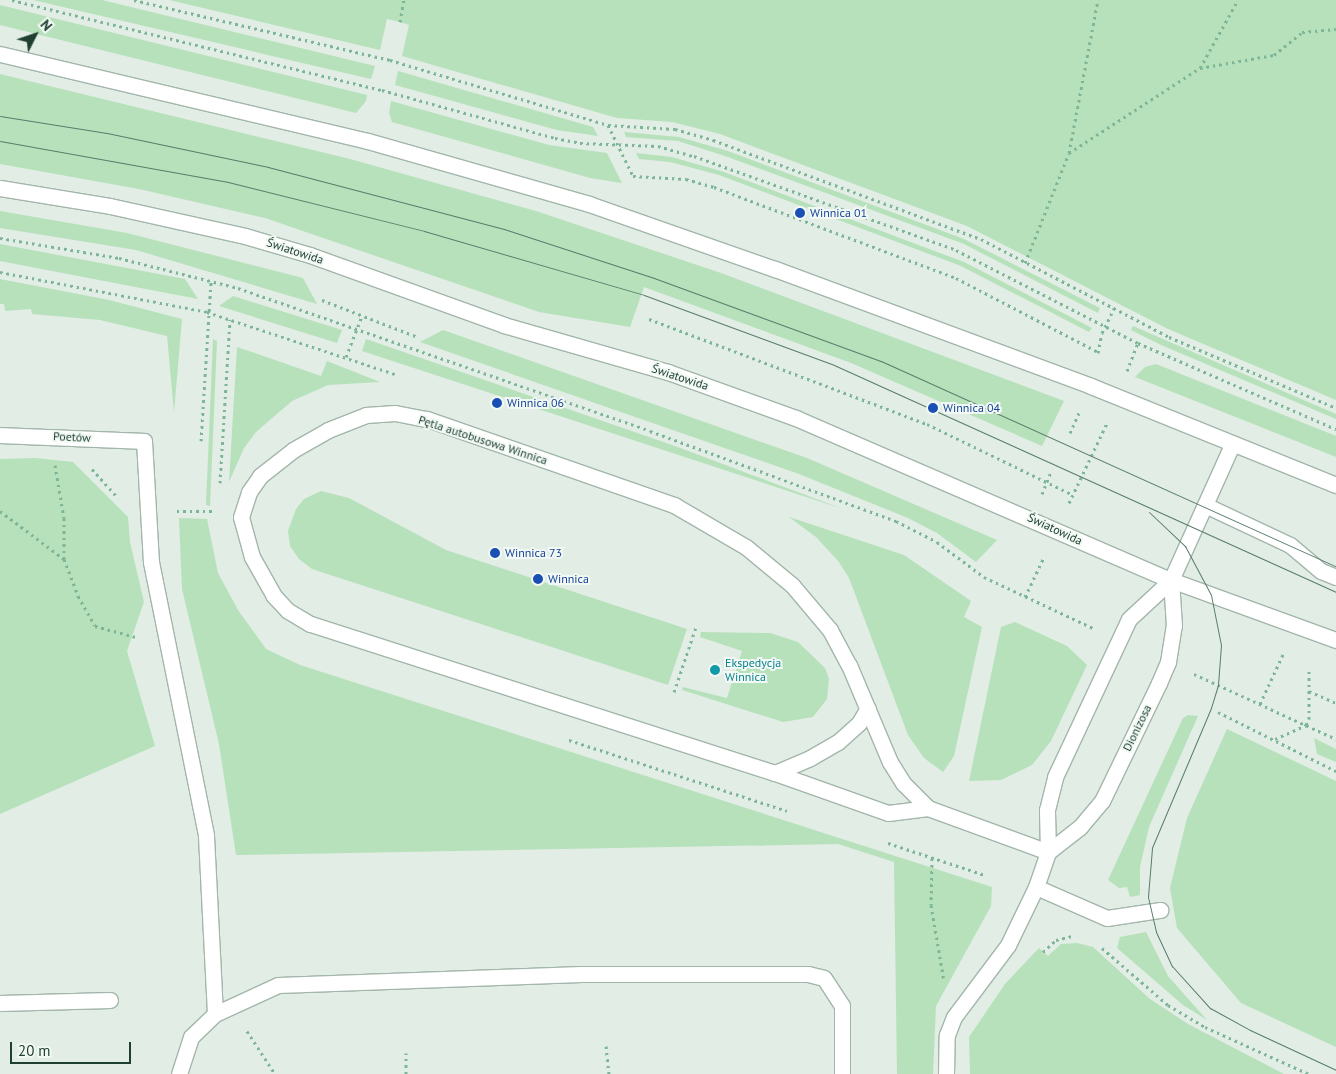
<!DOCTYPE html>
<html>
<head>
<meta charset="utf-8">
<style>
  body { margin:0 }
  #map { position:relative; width:1336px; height:1074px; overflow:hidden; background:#e1ede5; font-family:"PT Sans",sans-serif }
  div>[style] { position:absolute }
  .green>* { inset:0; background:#b7e1ba }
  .path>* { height:3px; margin-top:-1.5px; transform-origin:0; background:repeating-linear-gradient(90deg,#7db599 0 2.5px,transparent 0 6.5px) }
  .roads { filter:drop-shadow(1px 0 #a3b6ab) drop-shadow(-1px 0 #a3b6ab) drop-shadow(0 1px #a3b6ab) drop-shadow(0 -1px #a3b6ab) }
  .lane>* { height:15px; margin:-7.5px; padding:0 7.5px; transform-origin:7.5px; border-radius:7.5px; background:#fff }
  .street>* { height:15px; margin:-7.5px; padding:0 7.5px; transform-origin:7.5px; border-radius:7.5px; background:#fff }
  .secondary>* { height:15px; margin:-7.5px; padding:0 7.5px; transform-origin:7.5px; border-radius:7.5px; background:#fff }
  .tram>* { height:1px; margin:-0.5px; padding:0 0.5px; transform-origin:0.5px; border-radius:0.5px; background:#597c6c }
  .dots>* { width:14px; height:14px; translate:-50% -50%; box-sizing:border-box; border:2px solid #f2f9f4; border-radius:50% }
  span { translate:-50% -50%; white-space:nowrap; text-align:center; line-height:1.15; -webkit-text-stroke:4px #f2f9f4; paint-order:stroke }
  .transit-label { font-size:12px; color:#164399 }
  .left { translate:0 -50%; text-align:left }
  .street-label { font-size:12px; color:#1f4031 }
  .culture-label { font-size:12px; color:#0d838f }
  .north { position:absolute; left:10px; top:10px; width:50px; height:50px; -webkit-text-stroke:4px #f2f9f4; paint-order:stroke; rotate:49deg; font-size:14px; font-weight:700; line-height:20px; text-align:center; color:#1f4031 }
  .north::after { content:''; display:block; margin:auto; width:18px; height:22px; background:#1f4031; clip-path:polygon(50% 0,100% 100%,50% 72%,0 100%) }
  .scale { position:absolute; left:10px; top:1042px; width:121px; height:22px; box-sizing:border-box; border:2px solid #1f4031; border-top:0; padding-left:6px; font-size:15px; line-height:18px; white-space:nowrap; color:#1f4031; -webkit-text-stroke:4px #f2f9f4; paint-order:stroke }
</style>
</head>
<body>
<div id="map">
  <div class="green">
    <i style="clip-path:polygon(33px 0,102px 0,375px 66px,371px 79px)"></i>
    <i style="clip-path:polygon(169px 0,1336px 0,1336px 400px,1168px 329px,967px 226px,720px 134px,672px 122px,617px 118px,402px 56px,409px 25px,400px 22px,387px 19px,380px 50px)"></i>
    <i style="clip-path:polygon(0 5px,367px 95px,366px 101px,356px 113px,0 25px)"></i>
    <i style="clip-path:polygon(398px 71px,593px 127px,598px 136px,557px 130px,395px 85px)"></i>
    <i style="clip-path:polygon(0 74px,350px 159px,536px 211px,721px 273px,1064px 401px,1042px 446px,851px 363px,644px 287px,630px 327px,539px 312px,265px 218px,139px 189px,0 164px)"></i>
    <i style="clip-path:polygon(391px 101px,549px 145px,607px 153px,622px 183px,590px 178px,392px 122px,389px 113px)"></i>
    <i style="clip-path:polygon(624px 132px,679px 137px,728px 151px,964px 239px,1100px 308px,1098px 313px,964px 244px,725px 156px,678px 141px,626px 137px)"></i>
    <i style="clip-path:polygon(636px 153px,672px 157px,721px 171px,964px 262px,1092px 328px,1089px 332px,961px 266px,719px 175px,670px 162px,639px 159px)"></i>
    <i style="clip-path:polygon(0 211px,127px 233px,303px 278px,317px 304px,136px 250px,0 228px)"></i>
    <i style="clip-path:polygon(0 244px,185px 279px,198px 299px,0 261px)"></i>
    <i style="clip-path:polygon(0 279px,109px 300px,182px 319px,174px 412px,167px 336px,100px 320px,32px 314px,31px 309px,5px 311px,4px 304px,0 304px)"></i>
    <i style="clip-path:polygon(233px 296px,342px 330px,337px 343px,219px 306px)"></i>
    <i style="clip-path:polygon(1133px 326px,1336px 414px,1336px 419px,1161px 345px,1131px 330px)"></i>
    <i style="clip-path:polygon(443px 330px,807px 458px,997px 540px,976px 562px,937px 533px,908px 518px,799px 474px,420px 342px)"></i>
    <i style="clip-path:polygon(213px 339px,217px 341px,210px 506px,206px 505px)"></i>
    <i style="clip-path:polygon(366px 339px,675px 446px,843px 509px,362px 351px)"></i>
    <i style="clip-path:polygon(237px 347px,321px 376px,327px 361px,380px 382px,328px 385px,292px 401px,256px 432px,244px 448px,229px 482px)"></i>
    <i style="clip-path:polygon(1156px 364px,1336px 436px,1336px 457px,1135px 377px,1145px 367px)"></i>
    <i style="clip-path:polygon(35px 458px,73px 462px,128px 517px,130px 542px,144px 602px,127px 651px,155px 746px,0 814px,0 459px)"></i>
    <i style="clip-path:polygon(321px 491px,349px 498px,446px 550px,687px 629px,668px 685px,312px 569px,299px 559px,290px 546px,288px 531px,296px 509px,304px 499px)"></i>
    <i style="clip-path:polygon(789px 517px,904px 555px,971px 601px,964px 617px,982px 627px,954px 756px,943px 772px,924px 758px,908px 735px,849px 578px,839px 562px,816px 537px)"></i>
    <i style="clip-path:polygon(179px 518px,207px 519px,218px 573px,238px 610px,266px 649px,300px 665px,992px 887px,991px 906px,936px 1006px,933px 1074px,897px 1074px,894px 862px,838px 844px,236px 855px,219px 744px,182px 589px)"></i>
    <i style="clip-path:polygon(1015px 622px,1067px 646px,1087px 665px,1051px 741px,1032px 765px,1001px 780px,969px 781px,1001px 627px)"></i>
    <i style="clip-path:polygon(701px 632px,770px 633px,798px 642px,825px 668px,829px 679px,827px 699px,813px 717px,783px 722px,682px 690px,683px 687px,727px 698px,742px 651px,700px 637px)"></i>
    <i style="clip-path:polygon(1188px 715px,1198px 716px,1149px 827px,1140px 867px,1140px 895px,1130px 897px,1127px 887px,1119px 888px,1108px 880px,1183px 718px)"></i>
    <i style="clip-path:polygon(1227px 729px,1336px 781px,1336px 1047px,1241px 1003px,1177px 928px,1170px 888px,1187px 818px)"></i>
    <i style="clip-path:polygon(1314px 738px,1336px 749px,1336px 762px,1317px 754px)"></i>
    <i style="clip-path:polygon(1146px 932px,1168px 976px,1207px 1020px,1183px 1005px,1117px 948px,1120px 937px)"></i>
    <i style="clip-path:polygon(1077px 943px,1093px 947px,1150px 999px,1188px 1024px,1284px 1074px,970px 1074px,969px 1037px,1005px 984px,1039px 948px,1048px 956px,1061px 944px)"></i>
  </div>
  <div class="path">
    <i style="left:12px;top:0;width:381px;rotate:13.7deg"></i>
    <i style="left:382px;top:90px;width:180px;rotate:15.5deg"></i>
    <i style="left:555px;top:138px;width:25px;rotate:11deg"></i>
    <i style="left:580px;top:143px;width:78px;rotate:2.2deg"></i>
    <i style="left:658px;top:146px;width:37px;rotate:16deg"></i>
    <i style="left:694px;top:156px;width:278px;rotate:19.7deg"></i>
    <i style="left:956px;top:250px;width:204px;rotate:27.1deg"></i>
    <i style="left:1138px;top:343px;width:216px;rotate:23.5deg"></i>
    <i style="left:134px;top:0;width:263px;rotate:13.2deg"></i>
    <i style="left:390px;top:60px;width:227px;rotate:16.6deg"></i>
    <i style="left:608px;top:125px;width:67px;rotate:3.4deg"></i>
    <i style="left:675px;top:129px;width:40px;rotate:16deg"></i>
    <i style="left:713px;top:140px;width:286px;rotate:20.3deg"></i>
    <i style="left:981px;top:239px;width:212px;rotate:27.5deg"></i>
    <i style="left:1169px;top:337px;width:181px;rotate:23deg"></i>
    <i style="left:400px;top:22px;width:22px;rotate:-80deg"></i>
    <i style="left:1200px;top:68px;width:78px;rotate:-60.8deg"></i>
    <i style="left:608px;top:125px;width:57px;rotate:63.9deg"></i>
    <i style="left:633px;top:176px;width:53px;rotate:3.2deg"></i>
    <i style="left:686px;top:179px;width:29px;rotate:16deg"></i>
    <i style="left:714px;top:187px;width:259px;rotate:20.6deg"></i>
    <i style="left:956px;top:278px;width:160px;rotate:27.5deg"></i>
    <i style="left:1069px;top:153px;width:156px;rotate:-33deg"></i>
    <i style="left:1200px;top:68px;width:75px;rotate:-10deg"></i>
    <i style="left:1274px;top:55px;width:36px;rotate:-39deg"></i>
    <i style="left:1302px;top:32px;width:34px;rotate:-5deg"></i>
    <i style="left:0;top:238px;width:121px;rotate:9.5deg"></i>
    <i style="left:119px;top:258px;width:123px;rotate:14.1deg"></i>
    <i style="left:238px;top:288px;width:436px;rotate:19.1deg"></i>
    <i style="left:650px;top:431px;width:262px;rotate:20.1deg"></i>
    <i style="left:896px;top:521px;width:46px;rotate:27.1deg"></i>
    <i style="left:937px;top:542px;width:59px;rotate:36.7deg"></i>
    <i style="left:984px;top:577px;width:120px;rotate:25.1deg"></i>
    <i style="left:1025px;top:263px;width:118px;rotate:-68.2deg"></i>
    <i style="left:1069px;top:153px;width:156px;rotate:-79.3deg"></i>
    <i style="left:0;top:272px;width:211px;rotate:10.9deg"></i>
    <i style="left:207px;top:312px;width:198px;rotate:18.3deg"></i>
    <i style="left:322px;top:300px;width:103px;rotate:21.1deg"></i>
    <i style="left:649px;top:319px;width:297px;rotate:20.7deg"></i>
    <i style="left:927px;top:424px;width:162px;rotate:25.9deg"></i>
    <i style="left:1098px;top:353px;width:20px;rotate:-79deg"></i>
    <i style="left:1102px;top:333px;width:28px;rotate:-64deg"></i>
    <i style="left:346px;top:357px;width:44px;rotate:-68.7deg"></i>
    <i style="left:1127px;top:371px;width:30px;rotate:-69deg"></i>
    <i style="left:1070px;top:433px;width:22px;rotate:-66deg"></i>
    <i style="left:201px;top:441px;width:161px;rotate:-86.4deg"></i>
    <i style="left:55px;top:465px;width:54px;rotate:80.4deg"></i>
    <i style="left:64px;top:518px;width:41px;rotate:90deg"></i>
    <i style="left:92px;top:469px;width:39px;rotate:48deg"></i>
    <i style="left:220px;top:483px;width:164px;rotate:-86.5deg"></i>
    <i style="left:1042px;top:494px;width:24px;rotate:-68deg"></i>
    <i style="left:1069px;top:503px;width:89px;rotate:-64.6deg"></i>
    <i style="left:0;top:511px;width:80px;rotate:36.9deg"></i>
    <i style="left:64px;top:559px;width:40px;rotate:69deg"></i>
    <i style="left:78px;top:596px;width:34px;rotate:60deg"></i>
    <i style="left:95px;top:626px;width:42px;rotate:15deg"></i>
    <i style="left:177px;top:511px;width:36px"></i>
    <i style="left:1025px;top:597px;width:44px;rotate:-64.6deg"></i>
    <i style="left:1194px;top:674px;width:156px;rotate:24.6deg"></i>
    <i style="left:1309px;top:691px;width:30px;rotate:24deg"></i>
    <i style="left:674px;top:692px;width:69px;rotate:-71.3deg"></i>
    <i style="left:1260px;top:704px;width:57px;rotate:-65.2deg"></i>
    <i style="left:1218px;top:712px;width:132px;rotate:26.6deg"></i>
    <i style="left:1275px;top:739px;width:34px;rotate:-24deg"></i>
    <i style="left:1306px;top:725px;width:7px;rotate:-63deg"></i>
    <i style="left:1309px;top:719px;width:49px;rotate:-90deg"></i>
    <i style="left:569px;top:740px;width:229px;rotate:18deg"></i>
    <i style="left:888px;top:843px;width:102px;rotate:18.3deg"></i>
    <i style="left:932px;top:858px;width:47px;rotate:91.2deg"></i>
    <i style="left:931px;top:905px;width:77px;rotate:80.3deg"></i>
    <i style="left:1102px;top:948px;width:87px;rotate:40.8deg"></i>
    <i style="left:1168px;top:1005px;width:43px;rotate:30.7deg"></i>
    <i style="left:1205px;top:1027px;width:114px;rotate:24.3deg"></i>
    <i style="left:1043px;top:952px;width:18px;rotate:-43deg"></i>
    <i style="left:1056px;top:940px;width:16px;rotate:-14deg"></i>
    <i style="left:247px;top:1031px;width:51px;rotate:56.9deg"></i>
    <i style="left:606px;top:1046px;width:28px;rotate:84deg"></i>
    <i style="left:406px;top:1074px;width:21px;rotate:-90deg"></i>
  </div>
  <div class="roads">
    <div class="lane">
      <i style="left:1205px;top:505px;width:94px;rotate:25.2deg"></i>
      <i style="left:1290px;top:545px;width:40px;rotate:40deg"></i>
      <i style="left:1321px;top:571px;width:16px;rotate:22deg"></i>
      <i style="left:775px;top:773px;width:38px;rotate:-23deg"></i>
      <i style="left:810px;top:758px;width:32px;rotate:-30deg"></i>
      <i style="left:838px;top:742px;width:28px;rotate:-42deg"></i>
      <i style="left:859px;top:723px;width:17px;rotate:-59deg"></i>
      <i style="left:928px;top:808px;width:40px;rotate:172.9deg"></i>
      <i style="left:888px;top:813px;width:120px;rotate:-160.5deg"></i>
      <i style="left:775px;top:773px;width:488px;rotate:-162.2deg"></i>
      <i style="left:310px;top:624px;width:26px;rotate:-149deg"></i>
      <i style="left:288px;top:611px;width:21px;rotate:-133deg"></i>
      <i style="left:274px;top:596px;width:45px;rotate:-119.4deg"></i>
      <i style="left:252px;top:557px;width:41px;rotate:-105.4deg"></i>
      <i style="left:241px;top:517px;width:26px;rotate:-72deg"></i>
      <i style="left:249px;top:492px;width:19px;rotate:-55deg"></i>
      <i style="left:260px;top:476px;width:42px;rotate:-38.2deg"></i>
      <i style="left:293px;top:450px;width:40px;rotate:-29.7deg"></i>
      <i style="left:328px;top:430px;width:41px;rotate:-21.5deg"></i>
      <i style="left:366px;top:415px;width:29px;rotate:-4deg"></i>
      <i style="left:395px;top:413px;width:33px;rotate:11deg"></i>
      <i style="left:427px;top:419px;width:262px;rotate:19.2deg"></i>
      <i style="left:674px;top:505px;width:83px;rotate:30.3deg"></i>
      <i style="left:746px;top:547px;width:60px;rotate:39.6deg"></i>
      <i style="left:792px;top:585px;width:59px;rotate:49.8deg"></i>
      <i style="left:830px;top:630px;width:40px;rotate:62deg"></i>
      <i style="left:849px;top:665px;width:105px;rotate:67.1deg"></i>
      <i style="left:890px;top:762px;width:25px;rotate:58deg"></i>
      <i style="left:903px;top:783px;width:35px;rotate:45deg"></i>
      <i style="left:928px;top:808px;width:128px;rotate:20.1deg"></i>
      <i style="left:1036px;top:887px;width:77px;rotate:23.6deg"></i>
      <i style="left:1107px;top:918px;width:54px;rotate:-8.6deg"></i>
      <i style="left:946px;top:1074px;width:39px;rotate:-89deg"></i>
      <i style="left:947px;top:1035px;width:19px;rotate:-69deg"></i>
      <i style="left:954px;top:1017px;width:90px;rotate:-53.1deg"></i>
    </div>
    <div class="street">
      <i style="left:0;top:435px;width:144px;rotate:2.4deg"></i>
      <i style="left:144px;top:441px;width:121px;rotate:86.7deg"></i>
      <i style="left:151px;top:562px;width:279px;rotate:78.6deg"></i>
      <i style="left:206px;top:836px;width:178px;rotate:87.1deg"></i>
      <i style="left:1048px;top:852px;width:41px;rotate:-38deg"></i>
      <i style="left:1080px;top:827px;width:34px;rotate:-50deg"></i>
      <i style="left:1102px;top:801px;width:131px;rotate:-64.2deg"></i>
      <i style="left:1159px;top:683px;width:23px;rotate:-67deg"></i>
      <i style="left:1168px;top:662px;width:36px;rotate:-81deg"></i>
      <i style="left:1174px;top:626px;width:46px;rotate:-93.7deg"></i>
      <i style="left:1008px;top:945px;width:64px;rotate:-64.2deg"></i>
      <i style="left:1036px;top:887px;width:37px;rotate:-71deg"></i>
      <i style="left:1048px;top:852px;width:42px;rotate:-91.4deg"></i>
      <i style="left:1047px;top:810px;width:34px;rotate:-76deg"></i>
      <i style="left:1055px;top:777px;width:174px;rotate:-64.9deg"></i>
      <i style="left:1129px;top:619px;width:57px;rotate:-42.9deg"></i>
      <i style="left:1171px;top:580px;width:148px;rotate:-65.7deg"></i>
      <i style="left:0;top:1003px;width:110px;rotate:-1.6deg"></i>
      <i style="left:179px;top:1074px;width:39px;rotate:-72deg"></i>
      <i style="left:191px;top:1037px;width:33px;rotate:-44deg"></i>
      <i style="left:215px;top:1014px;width:69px;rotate:-24.7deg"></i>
      <i style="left:278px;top:985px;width:303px;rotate:-2.1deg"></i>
      <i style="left:581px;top:974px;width:227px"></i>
      <i style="left:808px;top:974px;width:16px;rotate:14deg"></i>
      <i style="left:824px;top:978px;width:33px;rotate:57deg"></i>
      <i style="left:842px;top:1006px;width:68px;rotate:90deg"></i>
    </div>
    <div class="secondary">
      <i style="left:0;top:54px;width:378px;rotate:13.3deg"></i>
      <i style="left:368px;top:141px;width:230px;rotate:15.9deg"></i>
      <i style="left:589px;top:204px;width:197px;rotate:19.3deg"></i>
      <i style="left:775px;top:269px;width:337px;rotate:20.3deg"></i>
      <i style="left:1091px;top:386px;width:264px;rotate:22deg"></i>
      <i style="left:0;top:188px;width:111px;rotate:9.3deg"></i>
      <i style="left:110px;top:206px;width:138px;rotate:12.5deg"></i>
      <i style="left:245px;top:236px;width:68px;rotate:16.3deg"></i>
      <i style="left:310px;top:255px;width:206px;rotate:19.8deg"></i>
      <i style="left:504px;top:325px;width:171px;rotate:16deg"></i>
      <i style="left:668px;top:372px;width:136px;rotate:19.8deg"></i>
      <i style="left:796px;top:418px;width:408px;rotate:23.4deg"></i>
      <i style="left:1171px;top:580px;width:176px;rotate:20deg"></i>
    </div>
  </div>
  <div class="tram">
    <i style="left:0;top:116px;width:108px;rotate:9deg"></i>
    <i style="left:107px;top:133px;width:165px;rotate:11.9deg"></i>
    <i style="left:268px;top:167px;width:244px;rotate:14.7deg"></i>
    <i style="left:504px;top:229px;width:158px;rotate:18.1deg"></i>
    <i style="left:654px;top:278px;width:242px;rotate:20.1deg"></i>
    <i style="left:881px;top:361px;width:499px;rotate:24.3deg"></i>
    <i style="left:0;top:141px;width:232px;rotate:10.2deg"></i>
    <i style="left:228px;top:182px;width:202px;rotate:14deg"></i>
    <i style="left:424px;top:231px;width:229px;rotate:16.2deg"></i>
    <i style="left:644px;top:295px;width:202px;rotate:20.2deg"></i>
    <i style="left:834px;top:365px;width:551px;rotate:24.33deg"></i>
    <i style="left:1149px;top:512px;width:50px;rotate:43.4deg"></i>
    <i style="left:1185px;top:546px;width:55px;rotate:62deg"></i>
    <i style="left:1211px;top:595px;width:51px;rotate:78.7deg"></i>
    <i style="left:1221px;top:645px;width:40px;rotate:94.3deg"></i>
    <i style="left:1218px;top:685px;width:24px;rotate:107deg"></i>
    <i style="left:1211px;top:708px;width:152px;rotate:112.9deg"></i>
    <i style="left:1152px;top:848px;width:49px;rotate:94.7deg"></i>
    <i style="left:1148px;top:897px;width:36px;rotate:77deg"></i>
    <i style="left:1156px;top:932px;width:38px;rotate:65deg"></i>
    <i style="left:1172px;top:966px;width:57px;rotate:47.9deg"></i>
    <i style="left:1210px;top:1008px;width:46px;rotate:28.8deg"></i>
    <i style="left:1250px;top:1030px;width:95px;rotate:24.9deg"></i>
  </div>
  <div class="dots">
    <i style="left:800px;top:213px;background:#1a4fb4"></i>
    <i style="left:497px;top:403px;background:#1a4fb4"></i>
    <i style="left:933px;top:408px;background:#1a4fb4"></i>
    <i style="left:495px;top:553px;background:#1a4fb4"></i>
    <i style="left:538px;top:579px;background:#1a4fb4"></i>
    <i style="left:715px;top:670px;background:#0f9aa8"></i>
  </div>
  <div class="transit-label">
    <span class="left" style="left:810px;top:213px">Winnica 01</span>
    <span class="left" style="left:507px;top:403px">Winnica 06</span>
    <span class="left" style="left:943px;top:408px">Winnica 04</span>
    <span class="left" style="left:505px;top:553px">Winnica 73</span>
    <span class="left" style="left:548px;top:579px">Winnica</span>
  </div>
  <div class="street-label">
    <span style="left:295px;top:251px;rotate:18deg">Światowida</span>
    <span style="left:680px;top:377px;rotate:18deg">Światowida</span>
    <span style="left:72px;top:437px;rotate:3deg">Poetów</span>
    <span style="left:483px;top:440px;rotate:18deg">Pętla autobusowa Winnica</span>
    <span style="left:1055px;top:529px;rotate:25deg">Światowida</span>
    <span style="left:1137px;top:728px;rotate:-64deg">Dionizosa</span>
  </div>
  <div class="culture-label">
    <span class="left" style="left:725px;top:670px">Ekspedycja<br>Winnica</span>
  </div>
  <div class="north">N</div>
  <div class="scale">20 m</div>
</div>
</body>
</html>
